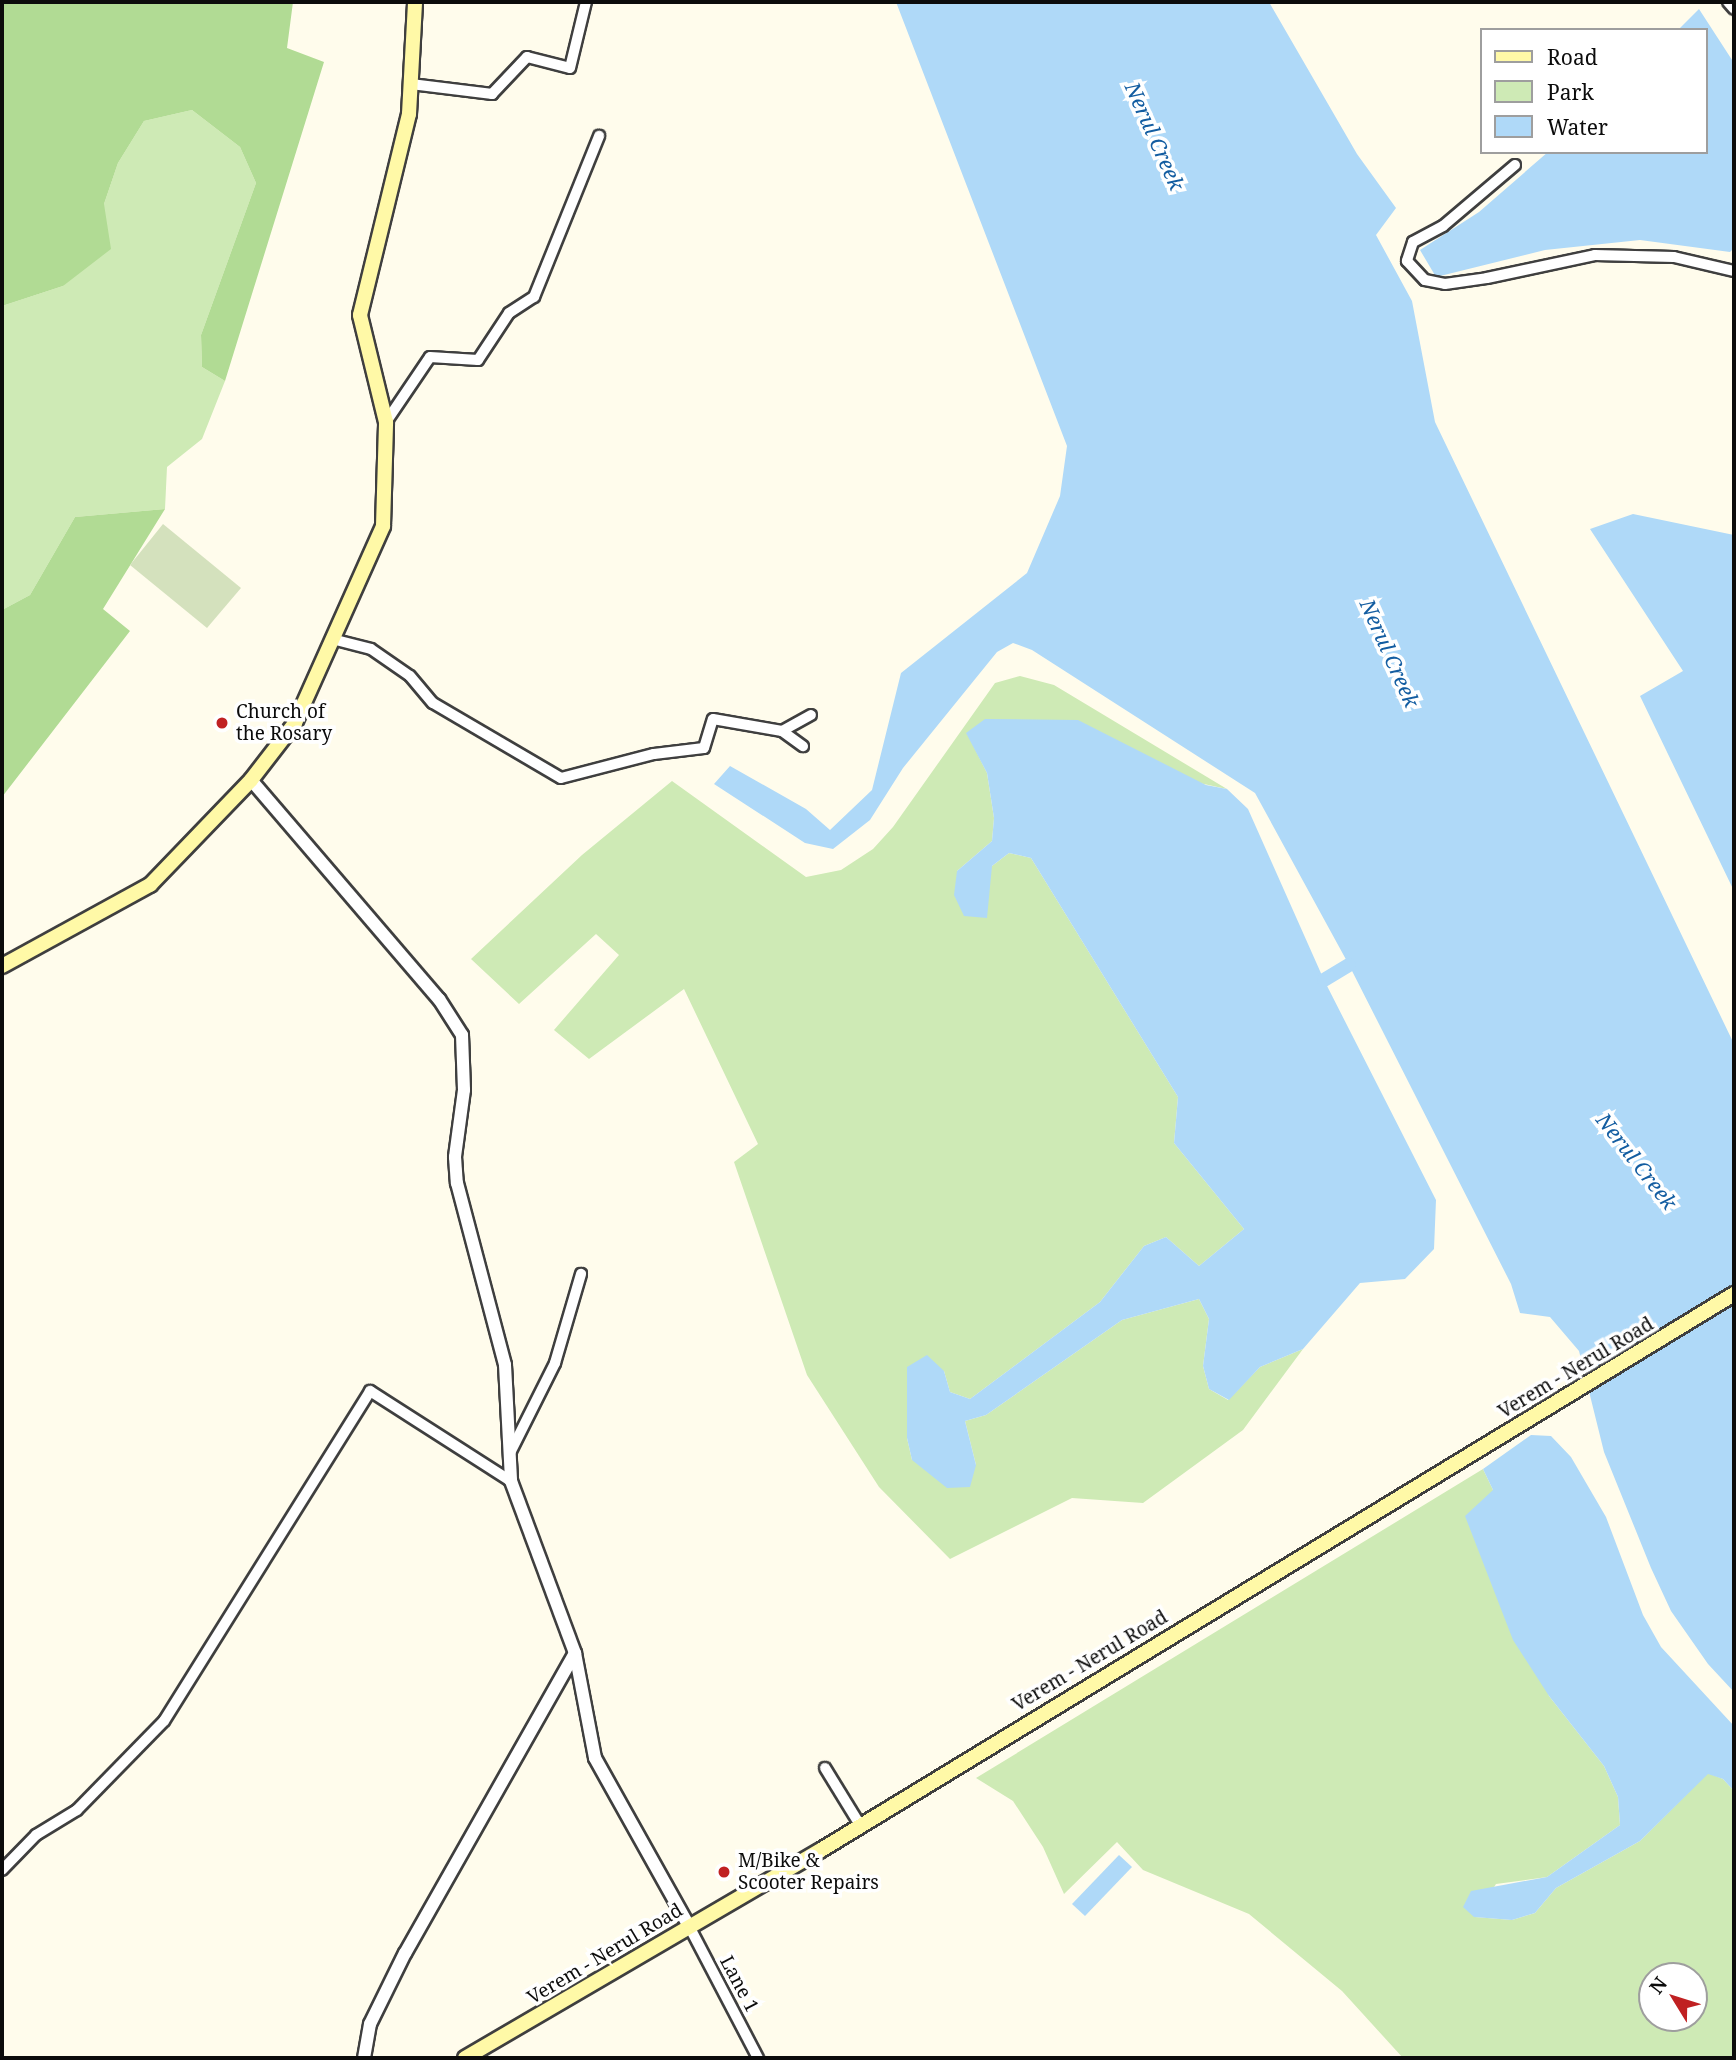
<!DOCTYPE html>
<html>
<head>
<meta charset="utf-8">
<style>
  body { margin:0 }
  #map { position:relative; width:1736px; height:2060px; overflow:hidden; background:#fffcec; font-family:"Noto Serif",serif }
  div>[style] { position:absolute }
  .green>* { inset:0; background:#ceeab5 }
  .forest>* { inset:0; background:#b1db94 }
  .cemetery>* { inset:0; background:#d4e1bd }
  .water>* { inset:0; background:#afd9f8 }
  .canal>* { height:14px; margin:-7px; padding:0 7px; transform-origin:7px; border-radius:7px; background:#afd9f8 }
  .roads { filter:drop-shadow(2px 0 #3f3f3f) drop-shadow(-2px 0 #3f3f3f) drop-shadow(0 2px #3f3f3f) drop-shadow(0 -2px #3f3f3f) }
  .minor>* { height:10px; margin:-5px; padding:0 5px; transform-origin:5px; border-radius:5px; background:#fff }
  .tertiary>* { height:12px; margin:-6px; padding:0 6px; transform-origin:6px; border-radius:6px; background:#fff }
  .secondary>* { height:14px; margin:-7px; padding:0 7px; transform-origin:7px; border-radius:7px; background:#fff9a7 }
  .dots>* { width:19px; height:19px; translate:-50% -50%; box-sizing:border-box; border:4px solid #fff; border-radius:50% }
  span { translate:-50% -50%; white-space:nowrap; text-align:center; line-height:1.15; -webkit-text-stroke:7px #fff; paint-order:stroke }
  .poi-label { font-size:19px; color:#0c0c0c }
  .left { translate:0 -50%; text-align:left }
  .street-label { font-size:19px; color:#0c0c0c }
  .water-label { font-size:21px; color:#135da1; font-style:italic }
  .frame { position:absolute; inset:0; border:4px solid #0c0c0c; pointer-events:none }
  .legend { position:absolute; left:1480px; top:28px; width:228px; height:126px; box-sizing:border-box; background:#fff; border:2px solid #9e9e9e; margin:0; padding:9px 12px; list-style:none; font-size:21px; color:#0c0c0c }
  .legend li { display:flex; align-items:center; gap:14px; height:35px }
  .legend b { width:35px; border:2px solid #9e9e9e }
  .north { position:absolute; left:1638px; top:1962px; width:70px; height:70px; box-sizing:border-box; background:#fff; border:2px solid #9e9e9e; border-radius:50%; rotate:308deg; font-size:19px; font-weight:700; line-height:28px; text-align:center; color:#0c0c0c }
  .north::after { content:''; display:block; margin:auto; width:24px; height:32px; background:#c02122; clip-path:polygon(50% 0,100% 100%,50% 72%,0 100%) }
</style>
</head>
<body>
<div id="map">
  <div class="green">
    <i style="clip-path:polygon(192px 110px,240px 147px,256px 183px,201px 335px,202px 367px,225px 381px,202px 439px,167px 467px,165px 509px,75px 517px,30px 595px,2px 610px,2px 306px,63px 286px,104px 204px,118px 163px,144px 121px)"></i>
    <i style="clip-path:polygon(1020px 676px,1054px 685px,1227px 789px,967px 733px,987px 773px,994px 818px,992px 841px,957px 871px,992px 866px,1009px 853px,1031px 858px,1178px 1097px,1174px 1143px,1244px 1229px,1199px 1266px,1166px 1237px,1144px 1246px,1100px 1302px,970px 1399px,950px 1392px,944px 1371px,907px 1367px,907px 1438px,912px 1460px,976px 1465px,965px 1421px,986px 1415px,1122px 1320px,1199px 1299px,1209px 1319px,1203px 1366px,1209px 1389px,1228px 1400px,1260px 1367px,1303px 1349px,1243px 1430px,1143px 1503px,1072px 1498px,950px 1559px,879px 1487px,807px 1375px,734px 1162px,758px 1144px,684px 989px,589px 1059px,554px 1030px,619px 955px,596px 934px,519px 1004px,471px 959px,582px 855px,672px 781px,806px 877px,841px 870px,873px 849px,893px 827px,995px 683px)"></i>
    <i style="clip-path:polygon(evenodd,1483px 1469px,1493px 1490px,1549px 1696px,1604px 1766px,1618px 1797px,1620px 1825px,1547px 1877px,1496px 1884px,1475px 1917px,1512px 1920px,1535px 1913px,1556px 1888px,1640px 1841px,1708px 1773px,1723px 1779px,1734px 1791px,1734px 2058px,1403px 2058px,1342px 1991px,1249px 1914px,1143px 1870px,1117px 1842px,1064px 1894px,1043px 1847px,1013px 1801px,976px 1778px,1483px 1469px,1652px 1976px,1694px 1976px,1694px 2018px,1652px 2018px,1652px 1976px)"></i>
  </div>
  <div class="forest">
    <i style="clip-path:polygon(2px 2px,293px 2px,287px 48px,324px 62px,225px 381px,202px 367px,201px 335px,256px 183px,240px 147px,192px 110px,144px 121px,118px 163px,104px 204px,111px 249px,63px 286px,2px 306px)"></i>
    <i style="clip-path:polygon(165px 509px,103px 609px,130px 631px,2px 797px,2px 610px,30px 595px,75px 517px)"></i>
  </div>
  <div class="cemetery">
    <i style="clip-path:polygon(163px 524px,241px 588px,207px 628px,130px 565px)"></i>
  </div>
  <div class="water">
    <i style="clip-path:polygon(896px 2px,1269px 2px,1357px 154px,1396px 208px,1376px 235px,1412px 301px,1435px 422px,1734px 1044px,1734px 1692px,1708px 1664px,1671px 1611px,1651px 1568px,1604px 1452px,1579px 1351px,1550px 1317px,1520px 1313px,1511px 1284px,1349px 965px,1255px 793px,1032px 650px,1013px 643px,997px 652px,903px 768px,870px 820px,833px 849px,805px 843px,714px 784px,730px 766px,806px 809px,830px 830px,872px 790px,901px 673px,1027px 573px,1060px 496px,1067px 446px)"></i>
    <i style="clip-path:polygon(1699px 9px,1734px 63px,1734px 248px,1730px 252px,1640px 240px,1545px 250px,1436px 277px,1420px 250px,1479px 212px,1548px 152px,1706px 152px,1706px 30px,1678px 30px)"></i>
    <i style="clip-path:polygon(1633px 514px,1734px 535px,1734px 891px,1640px 696px,1683px 671px,1590px 529px)"></i>
    <i style="clip-path:polygon(985px 719px,1078px 720px,1206px 785px,1227px 789px,1248px 809px,1324px 980px,1436px 1200px,1434px 1249px,1405px 1279px,1360px 1283px,1303px 1349px,1260px 1367px,1229px 1400px,1209px 1389px,1203px 1366px,1209px 1319px,1199px 1299px,1122px 1320px,986px 1415px,965px 1421px,976px 1465px,970px 1487px,947px 1488px,912px 1460px,907px 1438px,907px 1367px,927px 1355px,944px 1371px,950px 1392px,970px 1399px,1100px 1302px,1144px 1246px,1166px 1237px,1199px 1266px,1244px 1229px,1174px 1143px,1178px 1097px,1031px 858px,1009px 853px,992px 866px,987px 918px,964px 916px,954px 895px,957px 871px,992px 841px,994px 818px,987px 773px,966px 733px)"></i>
    <i style="clip-path:polygon(1531px 1435px,1551px 1436px,1571px 1457px,1606px 1517px,1643px 1615px,1661px 1647px,1734px 1726px,1734px 1791px,1723px 1779px,1708px 1774px,1640px 1841px,1556px 1888px,1535px 1913px,1512px 1920px,1474px 1917px,1463px 1907px,1471px 1891px,1547px 1877px,1620px 1825px,1618px 1797px,1604px 1766px,1549px 1696px,1513px 1640px,1465px 1516px,1493px 1490px,1483px 1469px)"></i>
    <i style="clip-path:polygon(1119px 1855px,1132px 1867px,1085px 1916px,1072px 1904px)"></i>
  </div>
  <div class="canal">
    <i style="left:1324px;top:980px;width:29px;rotate:-31deg"></i>
  </div>
  <div class="roads">
    <div class="minor">
      <i style="left:1728px;top:2px;width:9px;rotate:49deg"></i>
      <i style="left:411px;top:84px;width:82px;rotate:7deg"></i>
      <i style="left:492px;top:94px;width:51px;rotate:-46.6deg"></i>
      <i style="left:527px;top:57px;width:44px;rotate:14.3deg"></i>
      <i style="left:570px;top:68px;width:68px;rotate:-76.4deg"></i>
      <i style="left:1515px;top:165px;width:94px;rotate:139.7deg"></i>
      <i style="left:1443px;top:226px;width:34px;rotate:152deg"></i>
      <i style="left:1413px;top:242px;width:20px;rotate:108deg"></i>
      <i style="left:1407px;top:261px;width:26px;rotate:47deg"></i>
      <i style="left:1425px;top:280px;width:20px;rotate:11deg"></i>
      <i style="left:1445px;top:284px;width:42px;rotate:-8.1deg"></i>
      <i style="left:1487px;top:278px;width:110px;rotate:-12deg"></i>
      <i style="left:1595px;top:255px;width:79px;rotate:1.5deg"></i>
      <i style="left:1674px;top:257px;width:62px;rotate:13.1deg"></i>
      <i style="left:386px;top:422px;width:78px;rotate:-55.9deg"></i>
      <i style="left:430px;top:357px;width:48px;rotate:3.6deg"></i>
      <i style="left:478px;top:360px;width:56px;rotate:-56.6deg"></i>
      <i style="left:509px;top:313px;width:30px;rotate:-33deg"></i>
      <i style="left:534px;top:297px;width:174px;rotate:-68deg"></i>
      <i style="left:332px;top:639px;width:40px;rotate:14.4deg"></i>
      <i style="left:371px;top:649px;width:47px;rotate:34.7deg"></i>
      <i style="left:410px;top:676px;width:35px;rotate:50deg"></i>
      <i style="left:433px;top:703px;width:148px;rotate:30.4deg"></i>
      <i style="left:561px;top:778px;width:96px;rotate:-14.5deg"></i>
      <i style="left:654px;top:754px;width:50px;rotate:-6.8deg"></i>
      <i style="left:704px;top:748px;width:30px;rotate:-73deg"></i>
      <i style="left:713px;top:719px;width:70px;rotate:9.9deg"></i>
      <i style="left:782px;top:731px;width:33px;rotate:-29deg"></i>
      <i style="left:782px;top:731px;width:26px;rotate:36deg"></i>
      <i style="left:510px;top:1453px;width:101px;rotate:-63.4deg"></i>
      <i style="left:555px;top:1363px;width:93px;rotate:-73.7deg"></i>
      <i style="left:825px;top:1768px;width:67px;rotate:58.4deg"></i>
      <i style="left:2px;top:1870px;width:49px;rotate:-45.8deg"></i>
      <i style="left:36px;top:1835px;width:48px;rotate:-31.4deg"></i>
      <i style="left:77px;top:1810px;width:124px;rotate:-45.7deg"></i>
      <i style="left:164px;top:1721px;width:389px;rotate:-58deg"></i>
      <i style="left:370px;top:1391px;width:167px;rotate:32.6deg"></i>
      <i style="left:689px;top:1926px;width:149px;rotate:62.4deg"></i>
    </div>
    <div class="tertiary">
      <i style="left:251px;top:780px;width:289px;rotate:49.4deg"></i>
      <i style="left:439px;top:999px;width:43px;rotate:57.4deg"></i>
      <i style="left:462px;top:1035px;width:55px;rotate:87.9deg"></i>
      <i style="left:464px;top:1090px;width:68px;rotate:97.7deg"></i>
      <i style="left:455px;top:1157px;width:26px;rotate:86deg"></i>
      <i style="left:457px;top:1183px;width:188px;rotate:75.2deg"></i>
      <i style="left:505px;top:1365px;width:116px;rotate:87deg"></i>
      <i style="left:511px;top:1481px;width:184px;rotate:69.6deg"></i>
      <i style="left:575px;top:1653px;width:345px;rotate:119.5deg"></i>
      <i style="left:405px;top:1953px;width:79px;rotate:116.2deg"></i>
      <i style="left:370px;top:2024px;width:35px;rotate:100deg"></i>
      <i style="left:575px;top:1653px;width:107px;rotate:79.2deg"></i>
      <i style="left:595px;top:1758px;width:193px;rotate:60.8deg"></i>
    </div>
    <div class="secondary">
      <i style="left:2px;top:966px;width:169px;rotate:-28.7deg"></i>
      <i style="left:150px;top:885px;width:146px;rotate:-46.1deg"></i>
      <i style="left:251px;top:780px;width:72px;rotate:-52.3deg"></i>
      <i style="left:295px;top:723px;width:216px;rotate:-65.9deg"></i>
      <i style="left:383px;top:526px;width:104px;rotate:-88.3deg"></i>
      <i style="left:386px;top:422px;width:110px;rotate:-103.7deg"></i>
      <i style="left:360px;top:315px;width:207px;rotate:-76.3deg"></i>
      <i style="left:409px;top:114px;width:112px;rotate:-86.9deg"></i>
      <i style="left:465px;top:2058px;width:412px;rotate:-30.3deg"></i>
      <i style="left:821px;top:1850px;width:1069px;rotate:-31.34deg"></i>
    </div>
  </div>
  <div class="dots">
    <i style="left:222px;top:723px;background:#c02122"></i>
    <i style="left:724px;top:1872px;background:#c02122"></i>
  </div>
  <div class="poi-label">
    <span class="left" style="left:236px;top:723px">Church of<br>the Rosary</span>
    <span class="left" style="left:738px;top:1872px">M/Bike &amp;<br>Scooter Repairs</span>
  </div>
  <div class="street-label">
    <span style="left:1576px;top:1368px;rotate:-31deg">Verem - Nerul Road</span>
    <span style="left:1090px;top:1661px;rotate:-31deg">Verem - Nerul Road</span>
    <span style="left:605px;top:1954px;rotate:-31deg">Verem - Nerul Road</span>
    <span style="left:739px;top:1984px;rotate:62deg">Lane 1</span>
  </div>
  <div class="water-label">
    <span style="left:1155px;top:136px;rotate:66deg">Nerul Creek</span>
    <span style="left:1390px;top:653px;rotate:66deg">Nerul Creek</span>
    <span style="left:1637px;top:1161px;rotate:52deg">Nerul Creek</span>
  </div>
  <div class="frame"></div>
  <ul class="legend">
  <li><b style="height:9px;background:#fff9a7"></b>Road</li>
  <li><b style="height:19px;background:#ceeab5"></b>Park</li>
  <li><b style="height:19px;background:#afd9f8"></b>Water</li>
  </ul>
  <div class="north">N</div>
</div>
</body>
</html>
